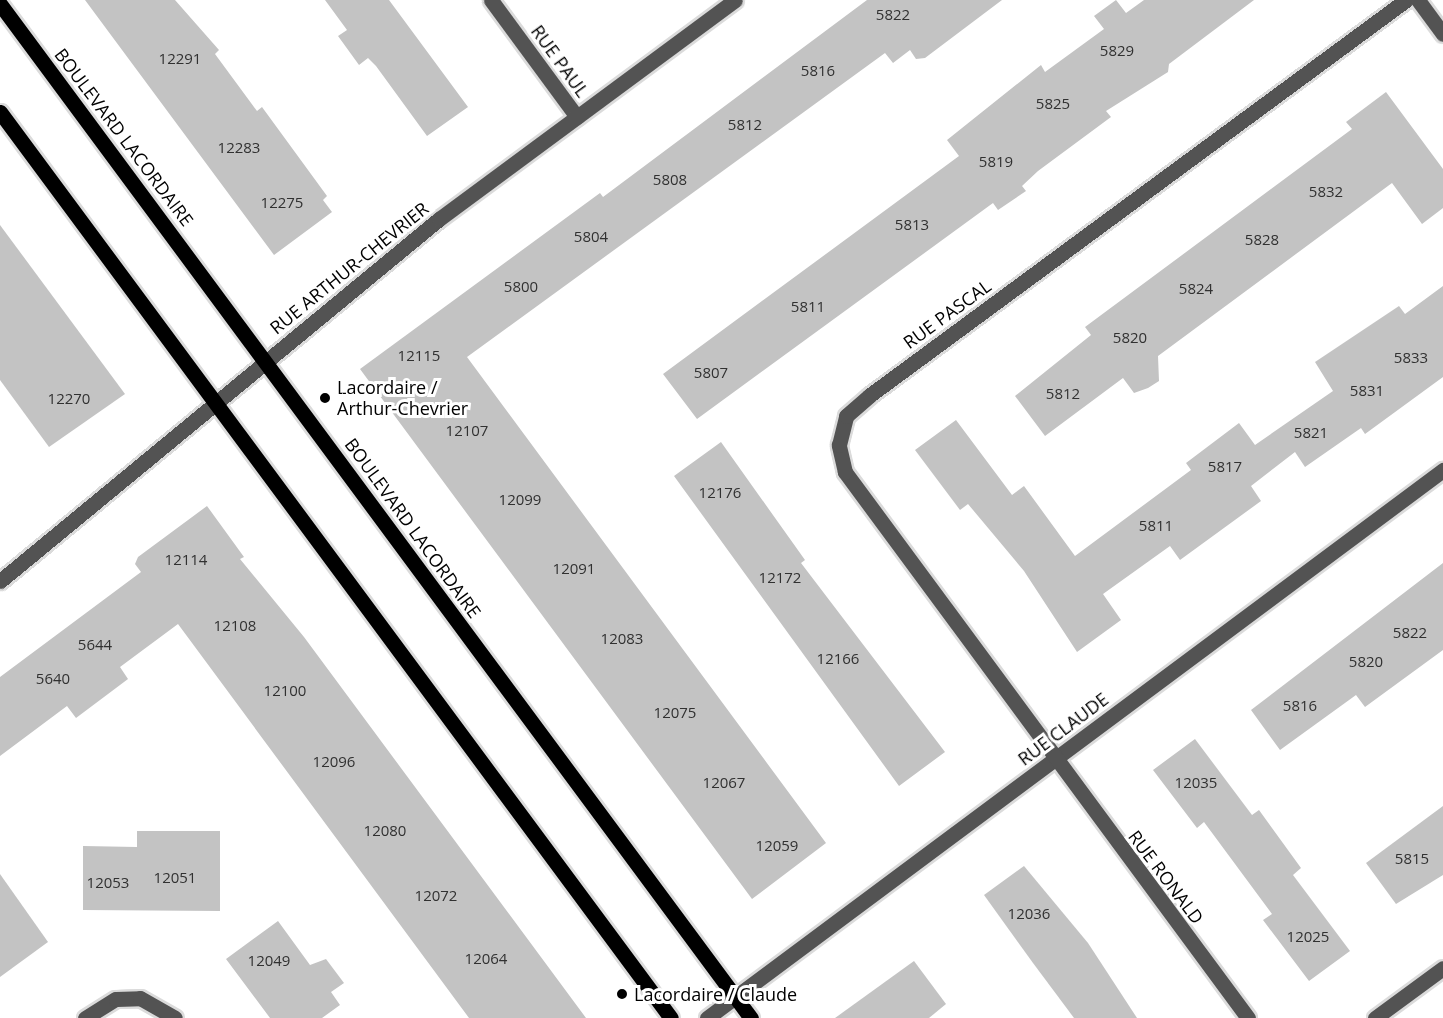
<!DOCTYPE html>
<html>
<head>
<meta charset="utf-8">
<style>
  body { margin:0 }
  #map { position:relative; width:1443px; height:1018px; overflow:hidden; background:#fff; font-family:"Open Sans",sans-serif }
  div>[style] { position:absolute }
  .building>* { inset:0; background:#c3c3c3 }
  .roads { filter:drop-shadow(2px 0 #dbdbdb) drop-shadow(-2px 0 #dbdbdb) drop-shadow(0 2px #dbdbdb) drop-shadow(0 -2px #dbdbdb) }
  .minor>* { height:15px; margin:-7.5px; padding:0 7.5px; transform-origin:7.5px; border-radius:7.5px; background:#535353 }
  .major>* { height:15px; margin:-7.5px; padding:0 7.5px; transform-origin:7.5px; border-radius:7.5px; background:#000 }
  .dots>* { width:16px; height:16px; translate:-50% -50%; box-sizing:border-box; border:3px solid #fff; border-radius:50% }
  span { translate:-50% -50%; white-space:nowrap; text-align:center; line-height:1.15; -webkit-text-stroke:6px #fff; paint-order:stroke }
  .number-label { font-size:15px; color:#313131 }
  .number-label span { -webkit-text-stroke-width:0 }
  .street-label { font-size:18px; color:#000 }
  .poi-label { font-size:18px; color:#000 }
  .left { translate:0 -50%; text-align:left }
</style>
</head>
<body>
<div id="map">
  <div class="building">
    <i style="clip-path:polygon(85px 0,175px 0,219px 50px,215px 54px,257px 111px,262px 107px,327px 196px,323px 200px,332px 212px,274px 255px)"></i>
    <i style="clip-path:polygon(325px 0,389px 0,468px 107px,427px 136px,376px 66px,368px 58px,359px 65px,338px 36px,347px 30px)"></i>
    <i style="clip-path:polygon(867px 0,1002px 0,925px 58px,916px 59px,910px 50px,893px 63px,885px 53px,467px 357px,826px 843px,752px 899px,360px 369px,600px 193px,603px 197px)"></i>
    <i style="clip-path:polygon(1116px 0,1126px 13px,1144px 0,1254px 0,1169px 64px,1168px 72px,1106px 111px,1111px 117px,1038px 171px,1022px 186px,1026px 191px,998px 210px,993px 203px,697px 419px,663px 374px,959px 156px,947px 140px,1041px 65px,1045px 72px,1104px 29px,1094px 16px)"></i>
    <i style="clip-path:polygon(1386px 92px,1443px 169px,1443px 208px,1422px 224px,1392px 183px,1158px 356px,1159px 381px,1148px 388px,1134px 393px,1123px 378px,1045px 436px,1015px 396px,1091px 335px,1085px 327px,1352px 129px,1346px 122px)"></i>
    <i style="clip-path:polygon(0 225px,125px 394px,49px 447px,0 380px)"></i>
    <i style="clip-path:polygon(1443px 286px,1443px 377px,1365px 434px,1361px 428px,1305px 467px,1295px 452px,1251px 486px,1261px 501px,1180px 560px,1170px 546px,1103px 594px,1121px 620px,1077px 652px,1024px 571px,968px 504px,960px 510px,915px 450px,956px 420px,1012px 495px,1024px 486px,1075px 556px,1191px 470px,1186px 463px,1239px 423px,1255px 445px,1333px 391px,1315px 362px,1399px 306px,1405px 314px)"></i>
    <i style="clip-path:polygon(721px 442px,805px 560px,801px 563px,945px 752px,899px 786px,674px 476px)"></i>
    <i style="clip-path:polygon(207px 506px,244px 557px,240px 559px,304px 637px,586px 1018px,469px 1018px,178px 624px,120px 667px,128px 679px,76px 718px,67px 706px,0 756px,0 677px,141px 572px,135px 564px,138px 557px)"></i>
    <i style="clip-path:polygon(1443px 563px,1443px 650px,1365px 707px,1356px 695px,1280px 750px,1251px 710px)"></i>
    <i style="clip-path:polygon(1195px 739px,1252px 815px,1259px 810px,1301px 868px,1293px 875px,1350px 951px,1309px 981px,1263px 920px,1272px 914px,1204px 822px,1197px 828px,1153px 770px)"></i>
    <i style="clip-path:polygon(1443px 806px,1443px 875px,1396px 904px,1366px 863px)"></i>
    <i style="clip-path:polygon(137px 831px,220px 831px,220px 911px,83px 910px,83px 846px,137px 847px)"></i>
    <i style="clip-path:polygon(1024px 866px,1088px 943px,1137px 1018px,1074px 1018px,1033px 963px,984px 895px)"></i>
    <i style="clip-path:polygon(0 874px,48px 942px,0 977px)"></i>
    <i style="clip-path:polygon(278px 921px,310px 965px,326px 959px,344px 983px,331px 992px,340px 1005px,322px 1018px,270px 1018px,226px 959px)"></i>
    <i style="clip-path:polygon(914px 961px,946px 1004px,929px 1018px,835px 1018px)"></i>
  </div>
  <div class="roads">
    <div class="minor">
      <i style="left:491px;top:0;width:145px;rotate:53.7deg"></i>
      <i style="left:1418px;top:0;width:42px;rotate:53.7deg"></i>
      <i style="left:0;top:581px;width:569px;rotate:-39.51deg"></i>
      <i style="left:439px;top:219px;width:368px;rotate:-36.5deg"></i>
      <i style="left:85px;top:1018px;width:36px;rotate:-32deg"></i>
      <i style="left:116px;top:999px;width:24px;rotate:-2deg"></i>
      <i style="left:140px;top:998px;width:40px;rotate:29.7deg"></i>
      <i style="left:707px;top:1018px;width:918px;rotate:-36.67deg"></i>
      <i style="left:1248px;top:1018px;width:679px;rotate:-126.43deg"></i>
      <i style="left:845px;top:472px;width:28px;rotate:-103deg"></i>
      <i style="left:839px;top:445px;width:30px;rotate:-76deg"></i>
      <i style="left:846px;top:416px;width:32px;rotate:-41deg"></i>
      <i style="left:870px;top:395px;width:666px;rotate:-36.39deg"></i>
      <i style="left:1375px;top:1018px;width:84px;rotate:-36.3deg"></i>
    </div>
    <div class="major">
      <i style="left:0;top:4px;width:1262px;rotate:53.48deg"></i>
      <i style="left:0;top:112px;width:1127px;rotate:53.48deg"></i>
    </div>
  </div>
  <div class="dots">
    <i style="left:325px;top:398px;background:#000"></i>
    <i style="left:622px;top:994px;background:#000"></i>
  </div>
  <div class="number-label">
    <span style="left:893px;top:15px">5822</span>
    <span style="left:1117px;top:51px">5829</span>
    <span style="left:180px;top:59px">12291</span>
    <span style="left:818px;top:71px">5816</span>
    <span style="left:1053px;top:104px">5825</span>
    <span style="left:745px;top:125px">5812</span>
    <span style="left:239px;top:148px">12283</span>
    <span style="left:996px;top:162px">5819</span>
    <span style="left:670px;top:180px">5808</span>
    <span style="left:1326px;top:192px">5832</span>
    <span style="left:282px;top:203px">12275</span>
    <span style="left:912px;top:225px">5813</span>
    <span style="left:591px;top:237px">5804</span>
    <span style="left:1262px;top:240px">5828</span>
    <span style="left:521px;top:287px">5800</span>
    <span style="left:1196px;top:289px">5824</span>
    <span style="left:808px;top:307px">5811</span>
    <span style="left:1130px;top:338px">5820</span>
    <span style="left:419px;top:356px">12115</span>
    <span style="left:1411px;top:358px">5833</span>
    <span style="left:711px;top:373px">5807</span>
    <span style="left:1367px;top:391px">5831</span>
    <span style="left:1063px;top:394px">5812</span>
    <span style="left:69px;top:399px">12270</span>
    <span style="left:467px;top:431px">12107</span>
    <span style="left:1311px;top:433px">5821</span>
    <span style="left:1225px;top:467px">5817</span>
    <span style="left:720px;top:493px">12176</span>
    <span style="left:520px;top:500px">12099</span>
    <span style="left:1156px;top:526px">5811</span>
    <span style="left:186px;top:560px">12114</span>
    <span style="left:574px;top:569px">12091</span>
    <span style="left:780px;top:578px">12172</span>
    <span style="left:235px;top:626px">12108</span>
    <span style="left:1410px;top:633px">5822</span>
    <span style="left:622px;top:639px">12083</span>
    <span style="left:95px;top:645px">5644</span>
    <span style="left:838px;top:659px">12166</span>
    <span style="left:1366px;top:662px">5820</span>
    <span style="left:53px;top:679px">5640</span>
    <span style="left:285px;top:691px">12100</span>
    <span style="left:1300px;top:706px">5816</span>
    <span style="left:675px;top:713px">12075</span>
    <span style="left:334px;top:762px">12096</span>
    <span style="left:724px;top:783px">12067</span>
    <span style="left:1196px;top:783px">12035</span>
    <span style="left:385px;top:831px">12080</span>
    <span style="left:777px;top:846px">12059</span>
    <span style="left:1412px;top:859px">5815</span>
    <span style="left:175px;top:878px">12051</span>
    <span style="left:108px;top:883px">12053</span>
    <span style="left:436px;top:896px">12072</span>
    <span style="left:1029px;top:914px">12036</span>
    <span style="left:1308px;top:937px">12025</span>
    <span style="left:486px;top:959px">12064</span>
    <span style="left:269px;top:961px">12049</span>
  </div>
  <div class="street-label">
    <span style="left:560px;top:61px;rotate:54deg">RUE PAUL</span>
    <span style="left:124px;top:137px;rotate:53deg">BOULEVARD LACORDAIRE</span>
    <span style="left:349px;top:268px;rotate:-39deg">RUE ARTHUR-CHEVRIER</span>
    <span style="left:947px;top:314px;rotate:-36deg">RUE PASCAL</span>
    <span style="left:413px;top:528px;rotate:54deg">BOULEVARD LACORDAIRE</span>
    <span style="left:1063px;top:729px;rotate:-37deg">RUE CLAUDE</span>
    <span style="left:1166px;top:877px;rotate:53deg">RUE RONALD</span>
  </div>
  <div class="poi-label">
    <span class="left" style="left:337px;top:398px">Lacordaire /<br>Arthur-Chevrier</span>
    <span class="left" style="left:634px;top:994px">Lacordaire / Claude</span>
  </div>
</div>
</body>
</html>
